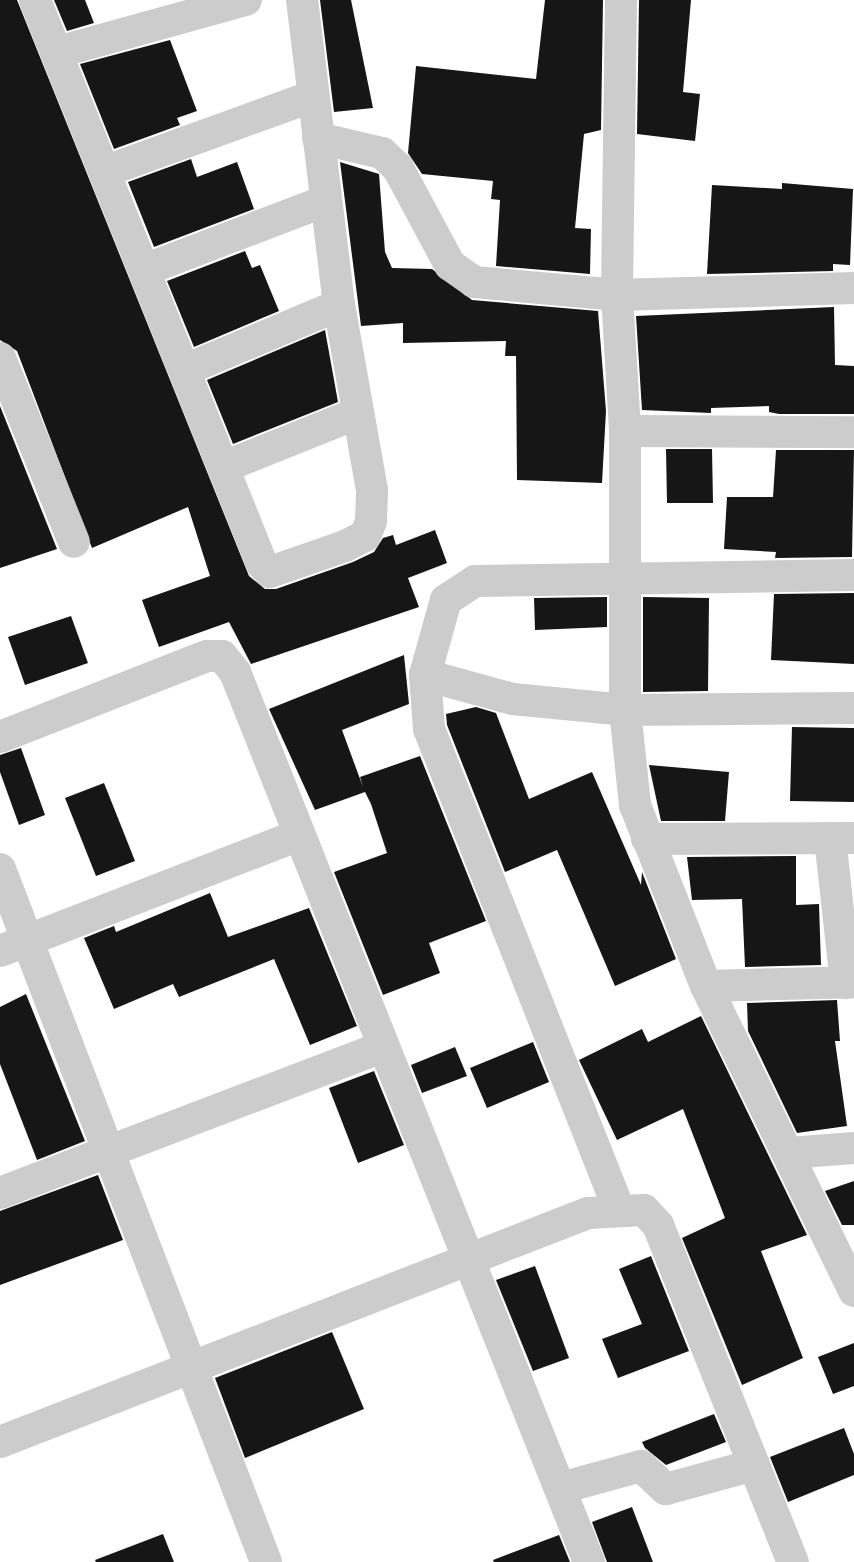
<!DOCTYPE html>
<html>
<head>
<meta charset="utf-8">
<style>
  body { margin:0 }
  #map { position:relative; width:854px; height:1562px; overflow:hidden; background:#fff; font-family:Ubuntu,sans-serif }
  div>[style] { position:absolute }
  .building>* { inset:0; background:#161616 }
  .street>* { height:32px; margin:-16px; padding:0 16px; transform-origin:16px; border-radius:16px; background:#ccc }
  span { translate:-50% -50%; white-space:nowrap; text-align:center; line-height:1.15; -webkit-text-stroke:6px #fff; paint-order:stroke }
</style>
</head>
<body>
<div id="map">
  <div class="building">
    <i style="clip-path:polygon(0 0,17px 0,249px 576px,265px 589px,276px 589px,353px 562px,374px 552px,383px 538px,393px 535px,396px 545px,435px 530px,447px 563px,408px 578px,419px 607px,251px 664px,229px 622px,159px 647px,142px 600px,210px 576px,188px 507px,92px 548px,17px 351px,0 340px)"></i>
    <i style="clip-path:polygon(54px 0,85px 0,94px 23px,67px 31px)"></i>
    <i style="clip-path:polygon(320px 0,351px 0,373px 108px,334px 112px)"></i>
    <i style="clip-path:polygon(545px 0,603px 0,601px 130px,584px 134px,575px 228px,591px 229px,590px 274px,496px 266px,500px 200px,491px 199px,493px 181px,422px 174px,408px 153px,416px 66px,536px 79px)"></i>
    <i style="clip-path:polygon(639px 0,691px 0,683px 92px,700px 94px,695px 141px,637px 134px)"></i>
    <i style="clip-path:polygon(170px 40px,197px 111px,177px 118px,180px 125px,114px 149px,80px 64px)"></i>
    <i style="clip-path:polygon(191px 159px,197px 177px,237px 162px,254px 209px,154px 247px,128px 182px)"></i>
    <i style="clip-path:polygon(340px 162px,379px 174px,385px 252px,392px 268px,432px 269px,472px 300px,598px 311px,606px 411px,602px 483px,517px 480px,516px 356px,505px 356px,506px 341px,403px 343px,403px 323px,361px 326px)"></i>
    <i style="clip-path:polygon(782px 183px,853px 189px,850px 265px,833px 264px,833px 271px,707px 274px,712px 185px,782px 189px)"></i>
    <i style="clip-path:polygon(245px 251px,252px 268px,260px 265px,279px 311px,194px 347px,167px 281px)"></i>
    <i style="clip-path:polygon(834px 307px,835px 365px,854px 366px,854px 414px,779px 414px,769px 412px,769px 406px,711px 408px,711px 413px,642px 410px,636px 316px)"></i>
    <i style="clip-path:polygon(325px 330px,338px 402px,233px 444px,207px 380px)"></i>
    <i style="clip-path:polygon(0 406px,57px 549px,0 568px)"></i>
    <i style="clip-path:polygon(666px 449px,712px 449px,713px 503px,667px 503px)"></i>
    <i style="clip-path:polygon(776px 450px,854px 450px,852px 557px,775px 558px,776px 552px,724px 549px,727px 497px,773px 497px)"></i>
    <i style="clip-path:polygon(854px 593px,854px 664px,771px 660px,774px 594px)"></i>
    <i style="clip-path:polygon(607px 597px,607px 627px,535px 630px,534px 598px)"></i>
    <i style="clip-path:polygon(643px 597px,709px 598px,708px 691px,643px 692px)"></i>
    <i style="clip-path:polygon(71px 616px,88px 663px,25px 685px,8px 637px)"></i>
    <i style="clip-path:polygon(404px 655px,409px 704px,342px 730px,363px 787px,360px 777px,420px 756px,486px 921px,429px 943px,440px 973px,383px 995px,334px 872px,387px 853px,371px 804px,365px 792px,315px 810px,269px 709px)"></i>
    <i style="clip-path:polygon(476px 707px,496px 713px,529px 799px,592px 772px,641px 885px,642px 872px,676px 959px,615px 986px,557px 850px,505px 872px,447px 725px,446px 714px)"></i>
    <i style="clip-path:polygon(792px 727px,854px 728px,854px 802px,790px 801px)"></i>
    <i style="clip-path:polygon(21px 748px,45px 815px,19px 825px,0 772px,0 755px)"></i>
    <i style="clip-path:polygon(649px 765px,729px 772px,725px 821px,661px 821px)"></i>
    <i style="clip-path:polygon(104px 783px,135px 861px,96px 876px,65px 798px)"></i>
    <i style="clip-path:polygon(796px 856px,796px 905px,819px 904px,821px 965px,745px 967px,742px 899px,692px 900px,687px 857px)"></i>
    <i style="clip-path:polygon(210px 893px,228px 937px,309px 908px,357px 1026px,310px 1045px,274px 959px,179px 997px,173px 984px,114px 1009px,84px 938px,114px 926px,116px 932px)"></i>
    <i style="clip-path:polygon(26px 994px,85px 1141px,37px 1160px,0 1064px,0 1007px)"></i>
    <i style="clip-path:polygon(837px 1000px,840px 1041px,835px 1041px,847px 1126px,797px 1133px,748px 1031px,747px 1003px)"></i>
    <i style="clip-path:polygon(701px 1016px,807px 1235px,761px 1251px,803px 1358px,742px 1385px,682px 1238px,725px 1218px,683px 1109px,617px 1140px,579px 1060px,642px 1029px,648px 1042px)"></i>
    <i style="clip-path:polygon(533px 1042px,549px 1082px,487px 1108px,470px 1068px)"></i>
    <i style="clip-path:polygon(455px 1047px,467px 1076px,422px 1093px,411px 1065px)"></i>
    <i style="clip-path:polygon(374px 1071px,404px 1145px,358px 1163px,329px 1088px)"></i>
    <i style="clip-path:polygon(98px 1175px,123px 1240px,0 1285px,0 1211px)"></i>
    <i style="clip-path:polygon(854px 1181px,854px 1225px,842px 1225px,825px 1191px)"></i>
    <i style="clip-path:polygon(651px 1256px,689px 1351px,618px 1378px,602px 1339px,642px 1324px,619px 1269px)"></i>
    <i style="clip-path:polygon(535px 1266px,569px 1358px,533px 1371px,496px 1280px)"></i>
    <i style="clip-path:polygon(332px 1332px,364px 1409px,245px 1458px,215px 1378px)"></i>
    <i style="clip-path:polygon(854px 1343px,854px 1386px,833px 1394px,818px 1357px)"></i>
    <i style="clip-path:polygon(714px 1414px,726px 1442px,666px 1465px,645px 1448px,642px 1442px)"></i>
    <i style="clip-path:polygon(844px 1428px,854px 1454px,854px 1475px,788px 1502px,770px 1457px)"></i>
    <i style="clip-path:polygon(632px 1507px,653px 1562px,607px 1562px,592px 1522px)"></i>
    <i style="clip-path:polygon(163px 1534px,174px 1562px,96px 1562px,95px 1560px)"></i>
    <i style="clip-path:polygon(559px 1535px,570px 1562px,494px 1562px,493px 1560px)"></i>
  </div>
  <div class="street">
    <i style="left:35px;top:0;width:608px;rotate:68.08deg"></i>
    <i style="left:262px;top:564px;width:11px;rotate:45deg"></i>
    <i style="left:270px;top:572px;width:79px;rotate:-19.1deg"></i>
    <i style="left:345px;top:546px;width:22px;rotate:-27deg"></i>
    <i style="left:365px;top:536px;width:16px;rotate:-68deg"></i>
    <i style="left:371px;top:521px;width:31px;rotate:-88deg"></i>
    <i style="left:372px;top:490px;width:188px;rotate:-100.1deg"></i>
    <i style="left:339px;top:305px;width:307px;rotate:-96.9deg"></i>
    <i style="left:621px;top:0;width:295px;rotate:90.8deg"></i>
    <i style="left:617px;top:295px;width:136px;rotate:86.6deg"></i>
    <i style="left:625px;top:431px;width:279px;rotate:90deg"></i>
    <i style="left:625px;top:710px;width:96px;rotate:84deg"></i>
    <i style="left:635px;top:805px;width:194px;rotate:68.6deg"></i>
    <i style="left:706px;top:986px;width:339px;rotate:64.1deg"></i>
    <i style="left:58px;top:52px;width:195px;rotate:-15.5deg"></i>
    <i style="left:318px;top:138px;width:66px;rotate:13.2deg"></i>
    <i style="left:382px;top:153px;width:22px;rotate:43deg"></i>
    <i style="left:398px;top:168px;width:110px;rotate:61.8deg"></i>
    <i style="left:450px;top:265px;width:29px;rotate:35deg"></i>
    <i style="left:474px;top:282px;width:144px;rotate:5.2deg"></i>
    <i style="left:617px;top:295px;width:237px;rotate:-1.7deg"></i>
    <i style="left:106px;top:171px;width:220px;rotate:-19.9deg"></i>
    <i style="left:147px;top:269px;width:191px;rotate:-20.9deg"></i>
    <i style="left:0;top:358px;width:198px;rotate:68.1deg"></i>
    <i style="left:187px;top:369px;width:165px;rotate:-22.8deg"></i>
    <i style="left:625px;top:431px;width:229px;rotate:0.3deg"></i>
    <i style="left:226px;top:466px;width:142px;rotate:-21.9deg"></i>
    <i style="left:425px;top:675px;width:91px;rotate:15.3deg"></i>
    <i style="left:513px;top:699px;width:113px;rotate:5.6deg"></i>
    <i style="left:625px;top:710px;width:229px;rotate:-0.5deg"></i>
    <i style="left:0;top:737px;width:222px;rotate:-21.4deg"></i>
    <i style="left:207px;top:656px;width:15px"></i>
    <i style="left:222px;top:656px;width:21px;rotate:51deg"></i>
    <i style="left:235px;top:672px;width:958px;rotate:68.31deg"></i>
    <i style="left:830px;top:838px;width:146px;rotate:83.7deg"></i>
    <i style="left:647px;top:839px;width:207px;rotate:-0.3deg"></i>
    <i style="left:0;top:869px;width:742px;rotate:69deg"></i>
    <i style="left:0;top:951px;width:318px;rotate:-21.2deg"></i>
    <i style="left:706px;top:986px;width:148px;rotate:-1.5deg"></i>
    <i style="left:789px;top:1153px;width:65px;rotate:-4.4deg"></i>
    <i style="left:0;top:1193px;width:409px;rotate:-20.9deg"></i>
    <i style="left:618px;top:1207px;width:514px;rotate:-111.57deg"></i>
    <i style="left:429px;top:729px;width:54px;rotate:-94.2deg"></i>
    <i style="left:425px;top:675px;width:78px;rotate:-74.4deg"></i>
    <i style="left:446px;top:600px;width:35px;rotate:-33deg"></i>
    <i style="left:475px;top:581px;width:379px;rotate:-0.9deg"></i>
    <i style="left:0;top:1442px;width:631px;rotate:-21.28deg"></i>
    <i style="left:588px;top:1213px;width:56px;rotate:-3.1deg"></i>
    <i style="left:644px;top:1210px;width:21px;rotate:47deg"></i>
    <i style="left:658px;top:1225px;width:363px;rotate:68.2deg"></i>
    <i style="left:561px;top:1488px;width:83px;rotate:-15.4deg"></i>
    <i style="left:641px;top:1466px;width:34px;rotate:43deg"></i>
    <i style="left:666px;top:1489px;width:91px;rotate:-15.3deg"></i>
  </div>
</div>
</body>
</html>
